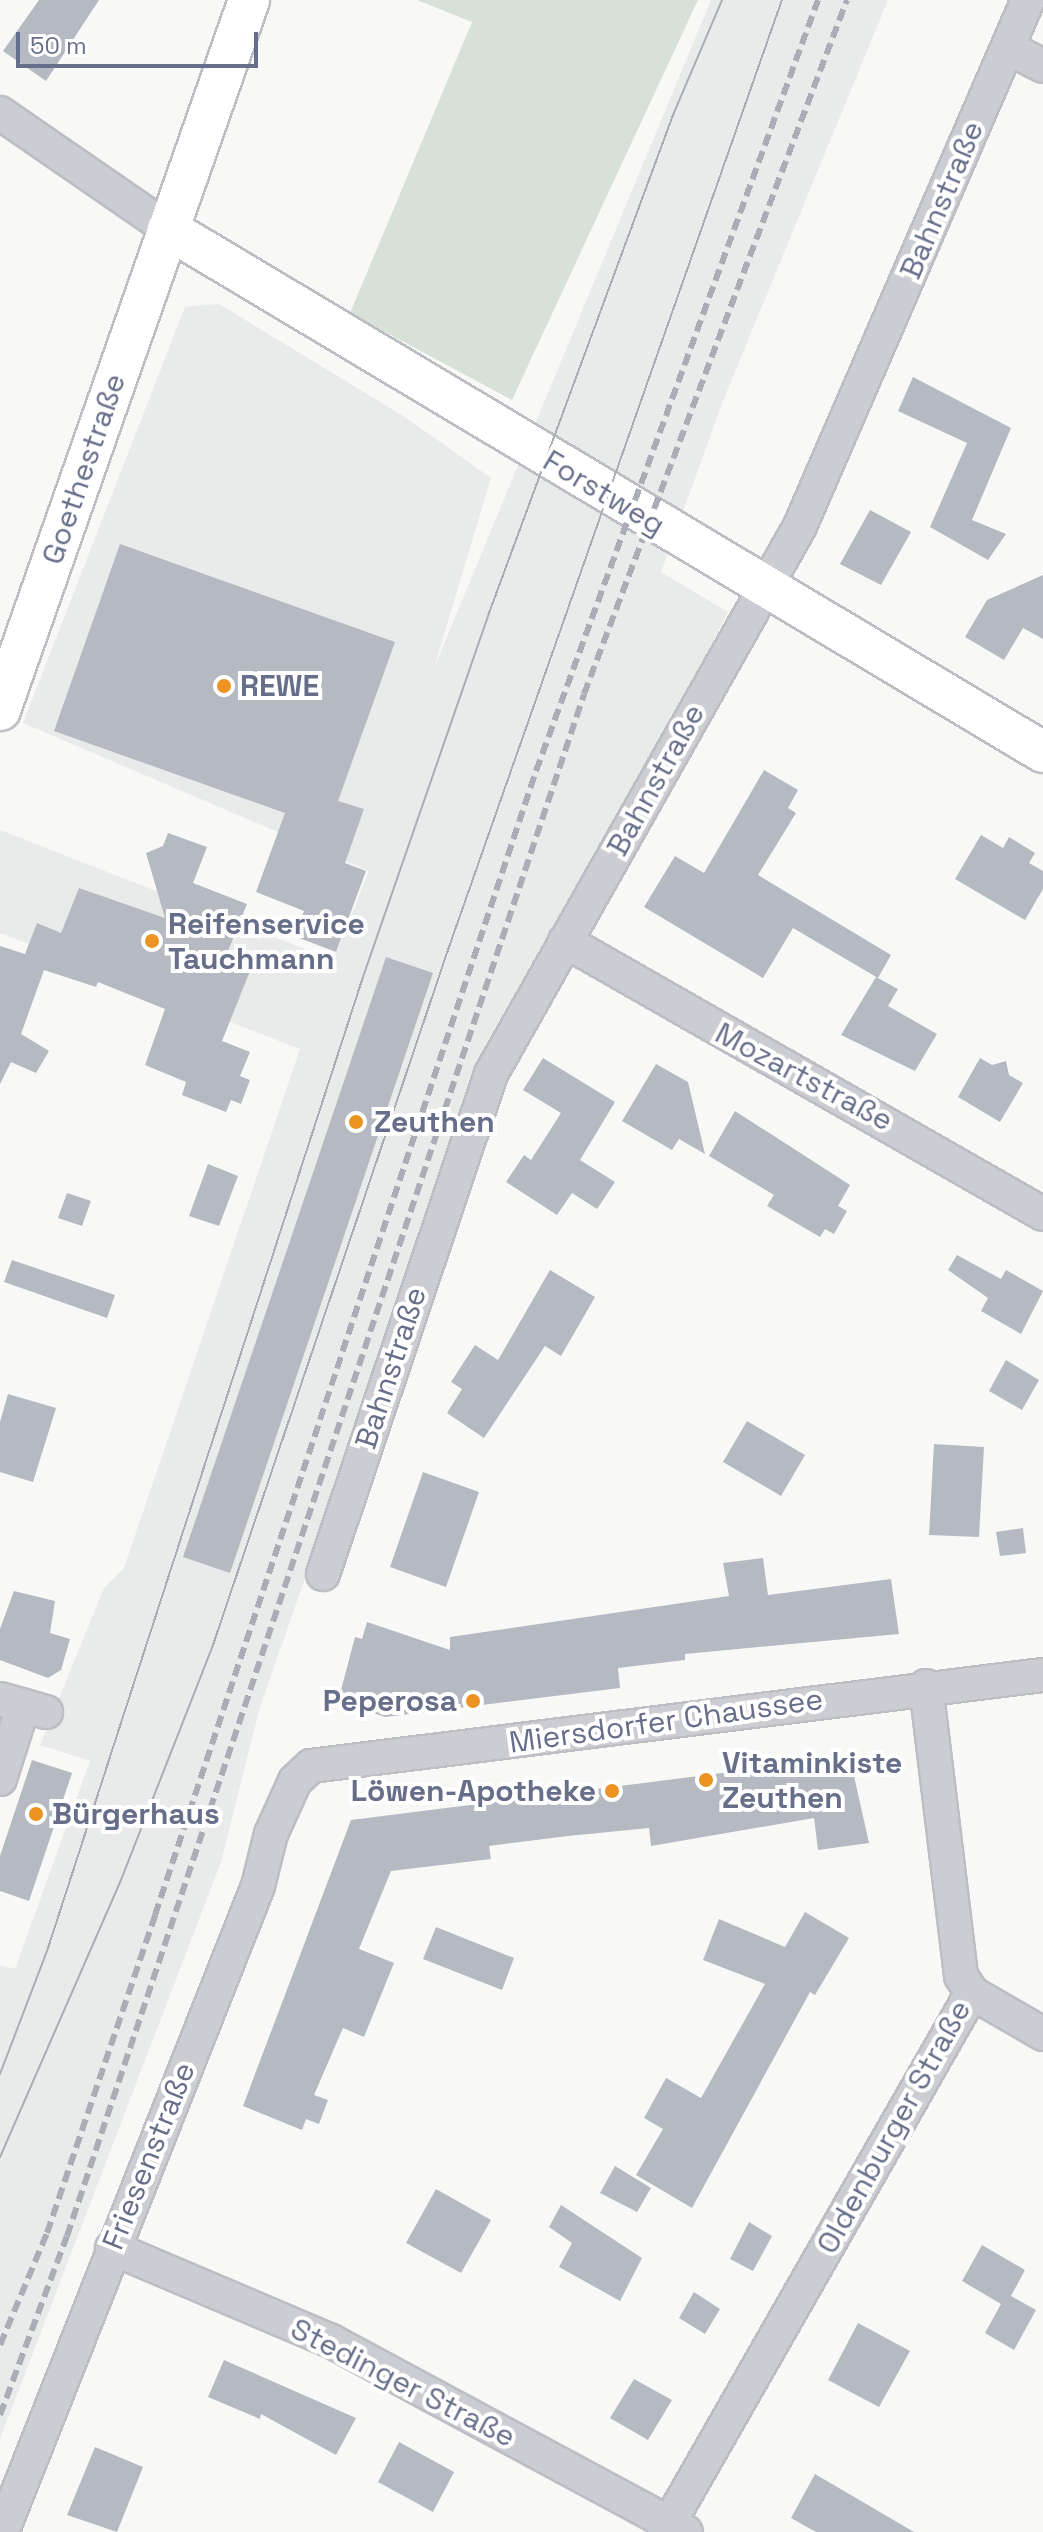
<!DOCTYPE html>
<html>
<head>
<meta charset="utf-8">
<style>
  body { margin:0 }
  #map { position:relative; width:1043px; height:2532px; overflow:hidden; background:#f8f9f6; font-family:"Space Grotesk",sans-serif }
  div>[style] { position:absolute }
  .built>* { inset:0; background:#e9eaea }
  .green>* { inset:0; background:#d8e1d7 }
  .building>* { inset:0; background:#b5b9c2 }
  .roads { filter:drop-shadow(2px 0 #bcbec4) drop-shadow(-2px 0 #bcbec4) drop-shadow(0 2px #bcbec4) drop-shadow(0 -2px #bcbec4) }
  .minor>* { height:32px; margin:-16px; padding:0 16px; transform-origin:16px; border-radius:16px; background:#cccdd2 }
  .major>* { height:40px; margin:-20px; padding:0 20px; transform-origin:20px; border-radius:20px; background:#fff }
  .tram>* { height:2px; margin:-1px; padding:0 1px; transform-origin:1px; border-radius:1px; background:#abadb6 }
  .rail>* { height:6px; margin-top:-3px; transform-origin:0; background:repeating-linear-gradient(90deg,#abadb6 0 12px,transparent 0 18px) }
  .dots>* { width:22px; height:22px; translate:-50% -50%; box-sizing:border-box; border:4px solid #fff; border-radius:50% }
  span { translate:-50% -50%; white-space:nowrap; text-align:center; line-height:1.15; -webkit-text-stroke:8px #fff; paint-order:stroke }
  .street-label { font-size:30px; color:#666e89 }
  .poi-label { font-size:30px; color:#666e89; font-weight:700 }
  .left { translate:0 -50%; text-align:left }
  .right { translate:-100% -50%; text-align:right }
  .scale { position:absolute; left:16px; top:32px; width:242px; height:36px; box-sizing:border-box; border:4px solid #666e89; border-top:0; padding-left:10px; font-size:24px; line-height:28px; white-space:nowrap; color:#666e89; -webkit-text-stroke:6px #fff; paint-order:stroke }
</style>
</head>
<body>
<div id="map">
  <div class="built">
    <i style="clip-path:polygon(711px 0,888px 0,723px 401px,661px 572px,728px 612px,626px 818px,473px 1099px,260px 1707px,221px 1862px,0 2439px,0 1965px,15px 1969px,90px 1761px,40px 1745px,104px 1588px,124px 1568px,300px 1049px,0 933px,0 830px,333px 960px,369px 871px,23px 723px,185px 307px,200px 305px,219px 304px,405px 417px,491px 478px,434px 668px)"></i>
  </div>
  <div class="green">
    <i style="clip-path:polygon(417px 0,698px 0,512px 400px,350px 313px,472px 22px)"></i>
  </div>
  <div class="building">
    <i style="clip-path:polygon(39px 0,99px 0,46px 81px,3px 51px)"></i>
    <i style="clip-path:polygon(913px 377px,1011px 428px,972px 520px,1006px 534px,988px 560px,930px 527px,967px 443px,898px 411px)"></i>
    <i style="clip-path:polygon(870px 510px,911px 532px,881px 585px,840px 564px)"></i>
    <i style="clip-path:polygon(120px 544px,395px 642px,338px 801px,364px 809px,345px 863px,366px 871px,336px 952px,294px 936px,304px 911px,256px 892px,285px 813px,54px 731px)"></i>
    <i style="clip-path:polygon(1043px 575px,1043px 639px,1023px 628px,1004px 660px,965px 637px,987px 600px)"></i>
    <i style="clip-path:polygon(764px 770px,798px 790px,788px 808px,796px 813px,758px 875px,891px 955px,878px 978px,793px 928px,763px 978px,644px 907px,675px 856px,704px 873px)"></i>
    <i style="clip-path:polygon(168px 833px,207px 847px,193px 883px,247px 904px,228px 951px,254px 961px,222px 1041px,250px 1052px,240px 1076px,250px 1080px,241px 1104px,231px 1100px,226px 1112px,182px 1095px,186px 1082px,145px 1065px,165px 1009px,98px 982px,96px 987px,44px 970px,21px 1034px,49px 1051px,36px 1073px,11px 1062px,0 1084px,0 946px,25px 954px,37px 923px,61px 933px,79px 888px,165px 918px,146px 853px,163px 846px)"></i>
    <i style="clip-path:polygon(981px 835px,1003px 848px,1009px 837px,1035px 853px,1029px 863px,1043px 871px,1043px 889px,1025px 920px,955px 879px)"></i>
    <i style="clip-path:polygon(386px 957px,433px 973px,230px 1573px,183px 1557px)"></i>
    <i style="clip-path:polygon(876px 977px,898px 989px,888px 1006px,937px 1034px,915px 1071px,841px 1035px)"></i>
    <i style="clip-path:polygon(543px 1058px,615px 1102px,580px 1160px,615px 1182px,597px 1209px,572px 1193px,557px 1215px,506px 1182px,524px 1155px,531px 1160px,561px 1113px,523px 1090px)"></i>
    <i style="clip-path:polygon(980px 1058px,992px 1065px,1006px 1061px,1009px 1075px,1023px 1083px,1000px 1122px,958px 1097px)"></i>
    <i style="clip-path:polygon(656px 1064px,688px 1082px,705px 1154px,679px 1139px,672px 1150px,622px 1121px)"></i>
    <i style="clip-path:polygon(735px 1111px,850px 1185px,838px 1206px,847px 1211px,834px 1234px,825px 1229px,820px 1237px,767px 1206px,774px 1195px,709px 1156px)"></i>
    <i style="clip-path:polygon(208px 1164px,238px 1176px,219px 1226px,189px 1216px)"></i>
    <i style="clip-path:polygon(67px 1193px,91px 1201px,82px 1226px,58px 1218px)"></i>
    <i style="clip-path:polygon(957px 1255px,1001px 1279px,1006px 1270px,1043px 1291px,1021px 1334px,981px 1311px,988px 1298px,948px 1270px)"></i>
    <i style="clip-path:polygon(12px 1260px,115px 1295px,107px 1318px,4px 1282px)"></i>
    <i style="clip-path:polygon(550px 1270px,595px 1297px,561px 1356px,545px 1346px,484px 1438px,447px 1413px,462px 1389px,451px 1382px,475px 1345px,498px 1360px)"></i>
    <i style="clip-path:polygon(1006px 1360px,1039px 1380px,1022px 1410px,989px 1391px)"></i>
    <i style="clip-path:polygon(8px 1394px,56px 1408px,33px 1482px,0 1472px,0 1422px)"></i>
    <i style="clip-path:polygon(747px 1421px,805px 1455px,781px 1496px,723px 1462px)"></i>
    <i style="clip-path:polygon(934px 1444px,984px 1447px,979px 1537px,929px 1535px)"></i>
    <i style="clip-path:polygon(423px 1472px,479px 1492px,446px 1587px,390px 1567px)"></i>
    <i style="clip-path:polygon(1023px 1528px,1026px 1553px,1000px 1556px,996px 1532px)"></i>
    <i style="clip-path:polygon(763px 1558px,768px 1595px,891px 1579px,899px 1634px,685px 1654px,685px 1660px,618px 1668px,620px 1688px,385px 1717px,351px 1705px,341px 1690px,355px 1637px,362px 1639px,367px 1622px,450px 1650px,450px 1637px,729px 1596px,723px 1563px)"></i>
    <i style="clip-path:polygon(14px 1591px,55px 1601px,50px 1633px,70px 1639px,61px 1670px,48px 1678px,0 1660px,0 1629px)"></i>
    <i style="clip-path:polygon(797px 1755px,798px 1765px,850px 1758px,869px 1843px,818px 1850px,814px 1818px,651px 1846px,649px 1828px,568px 1836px,489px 1846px,491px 1859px,391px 1871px,359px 1949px,394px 1963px,364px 2037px,343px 2028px,314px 2095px,328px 2100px,319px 2124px,306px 2119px,302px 2130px,243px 2106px,351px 1820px,754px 1769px,753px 1761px)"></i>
    <i style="clip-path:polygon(32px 1760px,72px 1773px,29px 1901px,0 1891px,0 1856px)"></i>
    <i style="clip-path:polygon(805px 1912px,849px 1938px,815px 1995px,810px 1992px,692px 2208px,636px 2175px,663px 2129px,644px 2118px,666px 2078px,701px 2098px,765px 1984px,703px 1960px,719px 1919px,785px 1947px)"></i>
    <i style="clip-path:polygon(436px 1927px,514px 1958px,502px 1990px,423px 1959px)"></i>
    <i style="clip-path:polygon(615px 2166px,651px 2188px,637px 2212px,600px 2193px)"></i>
    <i style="clip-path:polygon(436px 2189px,491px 2220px,461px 2273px,406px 2243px)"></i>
    <i style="clip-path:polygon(561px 2205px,642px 2258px,620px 2301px,559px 2267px,572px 2243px,549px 2227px)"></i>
    <i style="clip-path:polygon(749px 2222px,772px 2236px,753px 2271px,730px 2259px)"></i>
    <i style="clip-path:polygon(982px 2245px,1025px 2270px,1011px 2296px,1036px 2310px,1014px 2350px,985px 2333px,1001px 2304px,962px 2281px)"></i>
    <i style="clip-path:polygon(694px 2292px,720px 2309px,705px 2334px,679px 2318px)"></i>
    <i style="clip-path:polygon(858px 2323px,910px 2351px,879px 2407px,828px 2380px)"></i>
    <i style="clip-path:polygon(224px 2360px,356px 2418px,336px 2455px,261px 2414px,260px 2419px,208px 2397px)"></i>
    <i style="clip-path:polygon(634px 2379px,672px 2400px,648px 2440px,610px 2418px)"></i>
    <i style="clip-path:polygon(399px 2442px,454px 2472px,433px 2512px,378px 2482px)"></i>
    <i style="clip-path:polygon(95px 2447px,143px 2467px,117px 2532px,67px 2515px)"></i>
    <i style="clip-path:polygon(815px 2474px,914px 2532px,816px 2532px,791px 2518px)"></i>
  </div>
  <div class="roads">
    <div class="minor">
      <i style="left:1008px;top:48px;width:39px;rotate:27deg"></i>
      <i style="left:0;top:113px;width:204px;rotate:34.6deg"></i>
      <i style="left:565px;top:941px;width:550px;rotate:29.73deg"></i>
      <i style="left:323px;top:1574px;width:527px;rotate:-71.43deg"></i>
      <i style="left:491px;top:1074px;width:629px;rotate:-60.58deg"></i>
      <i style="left:800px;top:526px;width:573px;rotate:-66.57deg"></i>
      <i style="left:926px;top:1686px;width:292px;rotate:83.1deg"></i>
      <i style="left:961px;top:1976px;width:20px;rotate:57deg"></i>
      <i style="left:972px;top:1993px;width:82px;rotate:30deg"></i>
      <i style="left:0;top:1699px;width:48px;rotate:15.8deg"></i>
      <i style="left:0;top:1779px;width:77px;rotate:-72.5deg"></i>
      <i style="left:112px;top:2248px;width:238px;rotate:23deg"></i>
      <i style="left:331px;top:2341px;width:403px;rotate:28.3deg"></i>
      <i style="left:2px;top:2532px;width:695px;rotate:-68.38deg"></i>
      <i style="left:258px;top:1886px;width:54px;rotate:-76deg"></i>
      <i style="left:271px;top:1834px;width:58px;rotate:-65.6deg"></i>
      <i style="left:295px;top:1781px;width:22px;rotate:-43deg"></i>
      <i style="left:311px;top:1766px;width:738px;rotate:-7.09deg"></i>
      <i style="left:664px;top:2532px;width:621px;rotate:-60.26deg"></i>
    </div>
    <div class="major">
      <i style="left:168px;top:229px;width:1019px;rotate:30.87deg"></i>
      <i style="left:0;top:710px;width:752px;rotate:-70.67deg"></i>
    </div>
  </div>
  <div class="tram">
    <i style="left:0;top:2074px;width:135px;rotate:-69.1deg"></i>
    <i style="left:48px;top:1948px;width:1018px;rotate:-72.03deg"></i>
    <i style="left:362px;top:980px;width:388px;rotate:-70.9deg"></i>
    <i style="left:489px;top:613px;width:531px;rotate:-69.72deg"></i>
    <i style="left:673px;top:115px;width:125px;rotate:-66.9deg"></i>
    <i style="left:0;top:2157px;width:302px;rotate:-66.4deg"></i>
    <i style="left:121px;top:1880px;width:252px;rotate:-68.6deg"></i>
    <i style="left:213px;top:1645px;width:737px;rotate:-71.32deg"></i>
    <i style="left:449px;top:947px;width:1004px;rotate:-70.63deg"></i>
  </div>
  <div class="rail">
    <i style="left:0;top:2345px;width:121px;rotate:-67.2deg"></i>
    <i style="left:47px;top:2233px;width:336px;rotate:-71.2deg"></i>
    <i style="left:155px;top:1915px;width:1206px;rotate:-71.58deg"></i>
    <i style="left:536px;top:771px;width:821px;rotate:-69.91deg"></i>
    <i style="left:0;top:2415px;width:191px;rotate:-69.5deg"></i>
    <i style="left:67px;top:2236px;width:1626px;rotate:-71.46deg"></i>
    <i style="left:584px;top:694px;width:742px;rotate:-69.25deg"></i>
  </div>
  <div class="dots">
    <i style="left:224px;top:686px;background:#ed9322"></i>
    <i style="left:152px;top:941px;background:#ed9322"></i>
    <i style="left:356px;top:1122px;background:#ed9322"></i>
    <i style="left:473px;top:1701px;background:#ed9322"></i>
    <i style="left:706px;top:1780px;background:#ed9322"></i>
    <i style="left:612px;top:1791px;background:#ed9322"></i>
    <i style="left:36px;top:1814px;background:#ed9322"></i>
  </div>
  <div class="street-label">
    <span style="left:942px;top:200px;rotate:-67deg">Bahnstraße</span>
    <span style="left:84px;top:469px;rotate:-71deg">Goethestraße</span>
    <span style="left:604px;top:493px;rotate:31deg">Forstweg</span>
    <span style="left:656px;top:780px;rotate:-61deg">Bahnstraße</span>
    <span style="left:804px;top:1077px;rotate:28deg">Mozartstraße</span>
    <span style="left:391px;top:1368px;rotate:-72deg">Bahnstraße</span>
    <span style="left:666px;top:1721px;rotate:-8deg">Miersdorfer Chaussee</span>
    <span style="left:894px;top:2127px;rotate:-61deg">Oldenburger Straße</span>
    <span style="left:149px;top:2156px;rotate:-68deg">Friesenstraße</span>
    <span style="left:403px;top:2383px;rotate:27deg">Stedinger Straße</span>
  </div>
  <div class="poi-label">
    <span class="left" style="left:240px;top:686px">REWE</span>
    <span class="left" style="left:168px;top:941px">Reifenservice<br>Tauchmann</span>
    <span class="left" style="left:374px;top:1122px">Zeuthen</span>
    <span class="right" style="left:457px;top:1701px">Peperosa</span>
    <span class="left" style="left:722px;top:1780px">Vitaminkiste<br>Zeuthen</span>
    <span class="right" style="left:596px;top:1791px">Löwen-Apotheke</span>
    <span class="left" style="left:52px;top:1814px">Bürgerhaus</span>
  </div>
  <div class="scale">50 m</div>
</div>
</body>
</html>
